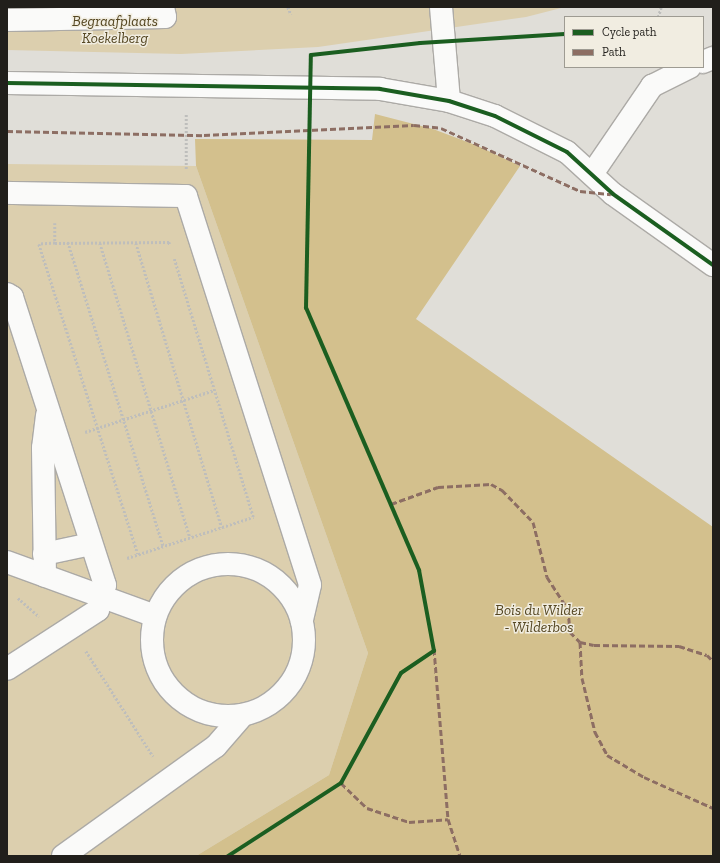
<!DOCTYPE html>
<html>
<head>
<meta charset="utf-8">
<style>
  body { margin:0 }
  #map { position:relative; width:720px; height:863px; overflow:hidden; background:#e0ded8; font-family:"Zilla Slab",serif }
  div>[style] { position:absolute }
  .green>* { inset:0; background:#dccfae }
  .forest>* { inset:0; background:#d3c08d }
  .path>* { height:2.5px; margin-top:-1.25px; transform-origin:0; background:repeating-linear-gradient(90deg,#bebebc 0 2px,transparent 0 4px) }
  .roads { filter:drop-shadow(1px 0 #acaaa6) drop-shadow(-1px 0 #acaaa6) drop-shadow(0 1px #acaaa6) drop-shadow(0 -1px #acaaa6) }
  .minor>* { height:22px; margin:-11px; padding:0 11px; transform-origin:11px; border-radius:11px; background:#fafaf9 }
  .minor>.ring { margin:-11px; padding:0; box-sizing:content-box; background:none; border:22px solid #fafaf9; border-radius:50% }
  .quiet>* { height:3px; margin-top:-1.5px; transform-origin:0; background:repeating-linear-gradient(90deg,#8d6e63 0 6px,transparent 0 9px) }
  .cycleway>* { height:4px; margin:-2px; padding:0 2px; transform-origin:2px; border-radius:2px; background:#1b5e20 }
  span { translate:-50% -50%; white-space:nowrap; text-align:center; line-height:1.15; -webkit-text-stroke:3px #f1ede1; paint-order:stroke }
  .park-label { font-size:15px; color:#554722; font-style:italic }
  .frame { position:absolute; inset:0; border:8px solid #211f1b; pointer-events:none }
  .legend { position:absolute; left:564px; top:16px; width:140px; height:52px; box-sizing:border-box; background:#f1ede1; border:1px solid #9e9b92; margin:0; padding:5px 7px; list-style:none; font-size:12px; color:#211f1b }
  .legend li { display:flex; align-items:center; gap:8px; height:20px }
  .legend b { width:20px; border:1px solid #9e9b92 }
</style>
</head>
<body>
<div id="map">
  <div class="green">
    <i style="clip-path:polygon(7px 7px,565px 7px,526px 17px,318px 47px,181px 54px,7px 50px)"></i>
    <i style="clip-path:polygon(7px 164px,196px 166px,368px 653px,329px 775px,196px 856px,7px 856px)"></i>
  </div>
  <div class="forest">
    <i style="clip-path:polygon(375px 114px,433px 129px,478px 146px,520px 166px,416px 319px,713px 527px,713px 856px,196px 856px,329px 775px,368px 653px,196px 166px,195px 139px,372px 140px)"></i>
  </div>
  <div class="path">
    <i style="left:288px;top:7px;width:8px;rotate:67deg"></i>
    <i style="left:658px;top:17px;width:10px;rotate:-73deg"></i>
    <i style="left:186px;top:169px;width:55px;rotate:-90deg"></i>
    <i style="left:55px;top:223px;width:20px;rotate:90deg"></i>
    <i style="left:55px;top:243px;width:114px;rotate:-0.5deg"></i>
    <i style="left:169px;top:242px;width:3px;rotate:72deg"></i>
    <i style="left:68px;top:242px;width:318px;rotate:72.6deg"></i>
    <i style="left:55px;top:243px;width:16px;rotate:176deg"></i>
    <i style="left:39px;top:244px;width:325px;rotate:72.3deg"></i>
    <i style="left:100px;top:243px;width:307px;rotate:73deg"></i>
    <i style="left:136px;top:243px;width:297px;rotate:73.2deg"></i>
    <i style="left:85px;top:432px;width:136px;rotate:-18deg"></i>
    <i style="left:127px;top:558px;width:133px;rotate:-18deg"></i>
    <i style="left:253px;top:517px;width:270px;rotate:-107deg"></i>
    <i style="left:18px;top:598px;width:28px;rotate:41deg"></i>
    <i style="left:86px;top:651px;width:125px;rotate:57.5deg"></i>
    <i style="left:228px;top:856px;width:135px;rotate:-32.9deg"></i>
    <i style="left:341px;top:783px;width:125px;rotate:-61.4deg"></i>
  </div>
  <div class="roads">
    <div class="minor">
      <i style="left:441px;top:7px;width:94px;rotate:85.1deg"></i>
      <i style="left:7px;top:20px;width:158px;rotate:-1.1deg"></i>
      <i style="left:165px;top:17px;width:10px;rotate:-101deg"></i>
      <i style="left:703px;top:62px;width:11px;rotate:-22deg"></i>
      <i style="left:7px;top:83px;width:373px;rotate:0.9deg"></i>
      <i style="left:380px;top:89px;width:70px;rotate:9.9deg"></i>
      <i style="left:449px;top:101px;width:48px;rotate:18.1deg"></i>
      <i style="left:495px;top:116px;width:80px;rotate:26.6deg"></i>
      <i style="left:567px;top:152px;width:62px;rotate:42.4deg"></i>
      <i style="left:613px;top:194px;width:123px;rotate:35.4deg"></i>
      <i style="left:592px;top:174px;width:107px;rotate:-55.7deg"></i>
      <i style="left:652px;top:86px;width:42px;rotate:-26.6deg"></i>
      <i style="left:7px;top:193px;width:179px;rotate:1deg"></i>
      <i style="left:186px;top:196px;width:408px;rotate:72.3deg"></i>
      <i style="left:310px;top:585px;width:37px;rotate:103deg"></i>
      <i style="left:7px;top:294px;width:6px;rotate:31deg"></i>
      <i style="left:12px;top:297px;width:303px;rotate:72.1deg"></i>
      <i style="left:105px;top:585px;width:26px;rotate:106deg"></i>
      <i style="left:98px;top:610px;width:108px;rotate:147deg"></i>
      <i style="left:44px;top:554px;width:48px;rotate:-12deg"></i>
      <i style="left:7px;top:562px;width:158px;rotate:20deg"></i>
      <i class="ring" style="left:152px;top:564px;width:130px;height:130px"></i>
      <i style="left:45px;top:576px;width:128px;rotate:-90.9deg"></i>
      <i style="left:43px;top:448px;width:33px;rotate:-83deg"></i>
      <i style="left:63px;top:856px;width:188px;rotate:-35.7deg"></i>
      <i style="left:216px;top:746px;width:40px;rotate:-49deg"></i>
    </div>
  </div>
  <div class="quiet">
    <i style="left:7px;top:131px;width:197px;rotate:1.2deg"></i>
    <i style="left:204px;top:135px;width:210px;rotate:-2.7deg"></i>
    <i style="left:414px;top:125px;width:27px;rotate:6deg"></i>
    <i style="left:441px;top:128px;width:153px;rotate:24.4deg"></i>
    <i style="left:580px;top:191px;width:31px;rotate:6deg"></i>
    <i style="left:391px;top:504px;width:50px;rotate:-19.9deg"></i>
    <i style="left:438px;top:487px;width:53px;rotate:-3.2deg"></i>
    <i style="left:491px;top:484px;width:13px;rotate:29deg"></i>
    <i style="left:502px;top:490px;width:45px;rotate:45.9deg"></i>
    <i style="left:533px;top:522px;width:57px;rotate:75.7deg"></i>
    <i style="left:547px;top:577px;width:38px;rotate:57deg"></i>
    <i style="left:568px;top:609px;width:23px;rotate:85deg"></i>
    <i style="left:570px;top:632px;width:14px;rotate:45deg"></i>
    <i style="left:580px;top:642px;width:14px;rotate:12deg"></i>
    <i style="left:594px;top:645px;width:85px;rotate:0.7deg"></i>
    <i style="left:679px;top:646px;width:29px;rotate:18deg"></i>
    <i style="left:707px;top:655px;width:8px;rotate:45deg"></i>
    <i style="left:580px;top:642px;width:36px;rotate:87deg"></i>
    <i style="left:582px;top:678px;width:56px;rotate:76.5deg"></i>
    <i style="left:595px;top:732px;width:26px;rotate:62deg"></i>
    <i style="left:607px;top:755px;width:43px;rotate:30.7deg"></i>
    <i style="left:644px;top:777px;width:76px;rotate:24.2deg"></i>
    <i style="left:434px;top:649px;width:171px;rotate:85.3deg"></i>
    <i style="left:448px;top:819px;width:39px;rotate:72deg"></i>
    <i style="left:341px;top:783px;width:36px;rotate:44deg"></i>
    <i style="left:367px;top:808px;width:44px;rotate:18.4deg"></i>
    <i style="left:409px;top:822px;width:39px;rotate:-4deg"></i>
  </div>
  <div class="cycleway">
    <i style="left:7px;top:83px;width:373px;rotate:0.9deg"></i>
    <i style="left:380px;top:89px;width:70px;rotate:9.9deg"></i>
    <i style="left:449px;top:101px;width:48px;rotate:18.1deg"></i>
    <i style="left:495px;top:116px;width:80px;rotate:26.6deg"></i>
    <i style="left:567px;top:152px;width:62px;rotate:42.4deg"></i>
    <i style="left:613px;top:194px;width:123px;rotate:35.4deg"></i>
    <i style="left:228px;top:856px;width:135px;rotate:-32.9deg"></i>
    <i style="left:341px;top:783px;width:125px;rotate:-61.4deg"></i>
    <i style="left:401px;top:673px;width:40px;rotate:-34deg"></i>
    <i style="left:434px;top:651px;width:82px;rotate:-100.5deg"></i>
    <i style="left:419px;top:570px;width:285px;rotate:-113.3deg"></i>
    <i style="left:306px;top:308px;width:253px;rotate:-88.9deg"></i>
    <i style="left:311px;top:55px;width:110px;rotate:-6.3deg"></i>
    <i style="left:420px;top:43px;width:145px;rotate:-3.6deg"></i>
  </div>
  <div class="park-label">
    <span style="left:115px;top:30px">Begraafplaats<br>Koekelberg</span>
    <span style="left:539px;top:619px">Bois du Wilder<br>- Wilderbos</span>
  </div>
  <div class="frame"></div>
  <ul class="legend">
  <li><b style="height:5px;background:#1b5e20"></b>Cycle path</li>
  <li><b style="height:5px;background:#8d6e63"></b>Path</li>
  </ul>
</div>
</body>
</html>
